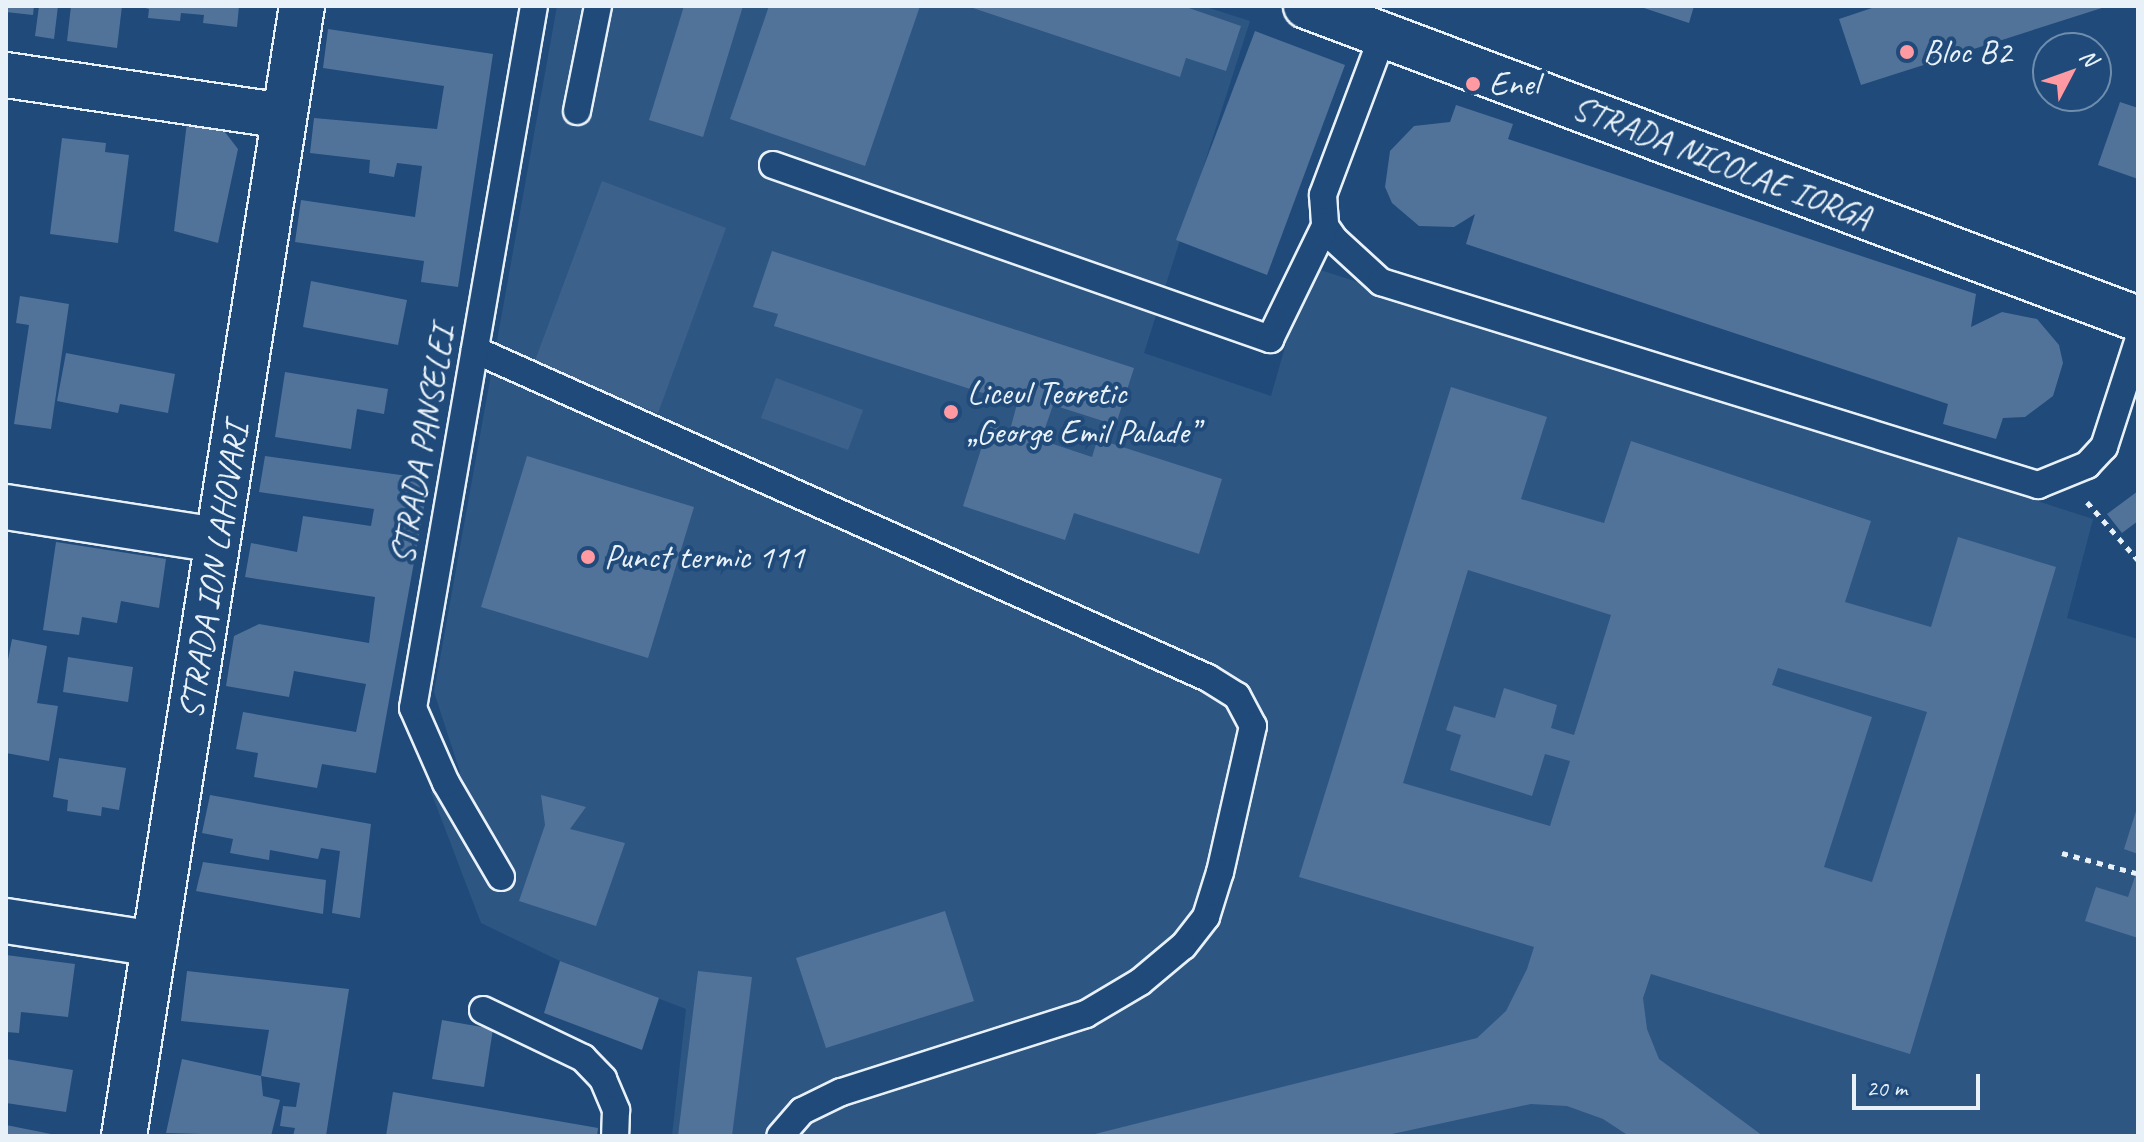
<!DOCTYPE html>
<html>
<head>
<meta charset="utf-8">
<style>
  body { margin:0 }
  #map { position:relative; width:2144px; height:1142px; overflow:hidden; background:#1f4a7a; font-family:Caveat,sans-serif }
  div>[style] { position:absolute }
  .built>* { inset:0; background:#2e5683 }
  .green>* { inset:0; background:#3c628c }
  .building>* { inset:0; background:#517399 }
  .path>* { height:5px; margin-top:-2.5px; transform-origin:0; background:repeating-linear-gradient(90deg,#e8f1f8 0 6px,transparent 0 12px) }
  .roads { filter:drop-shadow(2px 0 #e8f1f8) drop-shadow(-2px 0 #e8f1f8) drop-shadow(0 2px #e8f1f8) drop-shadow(0 -2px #e8f1f8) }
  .service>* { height:26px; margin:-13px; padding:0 13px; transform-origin:13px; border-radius:13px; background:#1f4a7a }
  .minor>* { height:44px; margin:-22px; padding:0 22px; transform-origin:22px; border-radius:22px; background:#1f4a7a }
  .tertiary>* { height:44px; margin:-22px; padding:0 22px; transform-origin:22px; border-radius:22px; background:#1f4a7a }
  .dots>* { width:22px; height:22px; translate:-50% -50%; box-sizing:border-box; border:4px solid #1f4a7a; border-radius:50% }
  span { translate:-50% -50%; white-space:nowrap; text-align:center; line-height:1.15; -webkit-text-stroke:8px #1f4a7a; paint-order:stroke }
  .poi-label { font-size:34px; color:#e8f1f8 }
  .left { translate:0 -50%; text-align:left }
  .street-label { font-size:34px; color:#e8f1f8 }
  .frame { position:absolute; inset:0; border:8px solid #e8f1f8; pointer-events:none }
  .north { position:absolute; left:2032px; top:32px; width:80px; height:80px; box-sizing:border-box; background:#1f4a7a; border:2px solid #6f8dac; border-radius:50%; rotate:49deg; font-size:22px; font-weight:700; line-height:32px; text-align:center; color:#e8f1f8 }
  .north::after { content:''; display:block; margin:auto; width:28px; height:36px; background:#ff9aa2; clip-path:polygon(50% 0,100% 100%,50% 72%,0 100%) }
  .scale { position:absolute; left:1852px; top:1074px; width:128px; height:36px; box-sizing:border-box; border:4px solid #e8f1f8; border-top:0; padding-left:10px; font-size:24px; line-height:28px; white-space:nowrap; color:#e8f1f8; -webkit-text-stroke:6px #1f4a7a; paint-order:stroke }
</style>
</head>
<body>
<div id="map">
  <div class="built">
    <i style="clip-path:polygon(557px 6px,1203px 6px,1250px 21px,1144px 353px,1271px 396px,1308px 266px,2093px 519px,2067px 618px,2138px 639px,2138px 1136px,672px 1136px,686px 1009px,560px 961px,481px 923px,431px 792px,460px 772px,434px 692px)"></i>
  </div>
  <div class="green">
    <i style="clip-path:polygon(602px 181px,726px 228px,658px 413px,533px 366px)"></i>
    <i style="clip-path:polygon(776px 378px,863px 410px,848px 450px,761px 418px)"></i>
  </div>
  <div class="building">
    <i style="clip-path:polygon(6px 6px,34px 6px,33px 15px,6px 12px)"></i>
    <i style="clip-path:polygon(39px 6px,58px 6px,54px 39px,35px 36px)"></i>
    <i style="clip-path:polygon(71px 6px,122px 6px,117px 48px,67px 41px)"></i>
    <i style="clip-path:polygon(138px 6px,239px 6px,237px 27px,203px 23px,204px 15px,181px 13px,180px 21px,148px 18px,149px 9px)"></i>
    <i style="clip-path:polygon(684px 6px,743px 6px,703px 137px,649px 120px)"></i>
    <i style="clip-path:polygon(769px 6px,920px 6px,865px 166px,730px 119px)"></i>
    <i style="clip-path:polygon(967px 6px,1183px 6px,1241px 26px,1226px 71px,1186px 58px,1180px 77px)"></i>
    <i style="clip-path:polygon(1638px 6px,1694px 6px,1689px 23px)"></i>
    <i style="clip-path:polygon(1878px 6px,2105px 6px,2105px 7px,1861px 85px,1839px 19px)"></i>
    <i style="clip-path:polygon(328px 29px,493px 54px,458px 287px,421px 282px,424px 261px,295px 242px,301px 200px,415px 217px,422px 166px,397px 163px,394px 177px,369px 173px,370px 160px,310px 153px,314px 118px,437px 129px,444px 86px,323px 68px)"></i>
    <i style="clip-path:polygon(1255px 31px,1345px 65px,1267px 275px,1176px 240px)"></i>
    <i style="clip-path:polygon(2120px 102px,2138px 108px,2138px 179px,2098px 165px)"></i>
    <i style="clip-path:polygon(1456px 105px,1513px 124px,1508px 139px,1976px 294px,1971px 327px,2002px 312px,2037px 319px,2059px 345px,2063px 363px,2053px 396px,2025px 417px,2003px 418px,1996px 439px,1943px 424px,1948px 404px,1466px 244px,1475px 214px,1454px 227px,1419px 226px,1392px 203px,1385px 187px,1390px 151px,1414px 126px,1450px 122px)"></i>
    <i style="clip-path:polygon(187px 122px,221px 127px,238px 149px,218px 243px,174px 231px)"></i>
    <i style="clip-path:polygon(62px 138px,106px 143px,105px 152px,129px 155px,118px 243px,50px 234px)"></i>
    <i style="clip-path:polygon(evenodd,772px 251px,1134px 368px,1110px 443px,1222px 479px,1199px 554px,1074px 513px,1065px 540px,963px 506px,989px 424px,1010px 430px,1017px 404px,774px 326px,778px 314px,753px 307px,772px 251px,1053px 405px,1103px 421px,1092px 457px,1041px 440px,1053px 405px)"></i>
    <i style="clip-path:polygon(311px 281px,407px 300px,398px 345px,303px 327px)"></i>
    <i style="clip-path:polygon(20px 296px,69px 304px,51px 429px,14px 424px,29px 325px,16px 323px)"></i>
    <i style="clip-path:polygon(66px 353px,175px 374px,168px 413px,120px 404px,118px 413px,57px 401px)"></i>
    <i style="clip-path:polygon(285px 372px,388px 389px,384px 414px,357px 409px,351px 449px,275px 437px)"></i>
    <i style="clip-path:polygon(evenodd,1451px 387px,1547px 417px,1521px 499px,1604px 523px,1631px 441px,1871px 521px,1845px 602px,1931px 627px,1958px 537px,2056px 567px,1910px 1054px,1651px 974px,1643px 998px,1647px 1029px,1659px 1059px,1763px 1136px,1629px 1136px,1603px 1119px,1567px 1106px,1531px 1104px,1383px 1136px,1087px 1136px,1477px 1038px,1506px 1011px,1527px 969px,1534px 947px,1299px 877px,1451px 387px,1468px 570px,1611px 615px,1574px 735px,1551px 728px,1557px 705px,1504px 688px,1495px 718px,1454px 706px,1446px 730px,1461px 735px,1450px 770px,1532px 796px,1545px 754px,1570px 761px,1550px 826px,1403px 783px,1468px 570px,1451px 387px,1778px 668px,1927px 712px,1872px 882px,1824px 867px,1872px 717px,1772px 685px,1778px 668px)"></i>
    <i style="clip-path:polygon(265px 456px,429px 479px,376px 773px,322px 764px,317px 788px,254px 777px,258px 753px,236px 749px,243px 712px,356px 732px,366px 684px,294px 671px,289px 697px,226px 686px,234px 636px,259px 624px,369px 643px,375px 597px,245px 577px,251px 543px,297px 552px,303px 516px,371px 526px,374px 509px,259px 492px)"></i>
    <i style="clip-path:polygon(527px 456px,694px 507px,648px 658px,481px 607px)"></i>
    <i style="clip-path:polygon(2138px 491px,2138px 521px,2122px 533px,2107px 514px)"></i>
    <i style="clip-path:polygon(56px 542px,166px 559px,159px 608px,121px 601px,117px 623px,82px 617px,79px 635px,43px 630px)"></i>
    <i style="clip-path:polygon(12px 639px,47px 646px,37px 703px,58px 706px,49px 761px,6px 753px,6px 670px)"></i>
    <i style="clip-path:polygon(68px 657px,133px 667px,128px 702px,63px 692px)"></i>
    <i style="clip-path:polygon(59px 758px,126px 768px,119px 810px,102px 807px,101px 816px,67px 811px,68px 800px,53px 797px)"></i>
    <i style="clip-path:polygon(210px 795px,371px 824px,360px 918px,332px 913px,340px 851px,321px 848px,318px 859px,270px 850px,269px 860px,230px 853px,233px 839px,202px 833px)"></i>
    <i style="clip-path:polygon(541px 795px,586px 807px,570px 829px,625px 843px,596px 926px,519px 901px,545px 825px)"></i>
    <i style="clip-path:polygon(2137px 808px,2138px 808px,2138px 854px,2124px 849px)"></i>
    <i style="clip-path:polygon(203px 862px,326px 880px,323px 914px,196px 891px)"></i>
    <i style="clip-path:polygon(2138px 868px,2138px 938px,2085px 921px,2096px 887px,2128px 897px)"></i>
    <i style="clip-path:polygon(945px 911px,974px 1001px,826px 1048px,796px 958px)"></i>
    <i style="clip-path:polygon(6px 955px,75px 964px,68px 1017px,21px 1012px,19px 1033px,6px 1032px)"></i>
    <i style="clip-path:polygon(560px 961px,659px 998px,642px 1050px,544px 1013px)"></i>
    <i style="clip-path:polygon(187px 971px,349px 989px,326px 1136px,293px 1136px,295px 1128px,280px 1126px,283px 1106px,296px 1107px,300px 1083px,261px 1076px,269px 1030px,181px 1021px)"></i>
    <i style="clip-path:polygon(698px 971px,752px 977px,732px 1136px,678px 1136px)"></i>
    <i style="clip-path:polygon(442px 1020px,493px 1029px,484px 1087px,432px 1079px)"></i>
    <i style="clip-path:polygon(6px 1059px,73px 1070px,66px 1112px,6px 1103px)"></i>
    <i style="clip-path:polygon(182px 1059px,261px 1076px,263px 1096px,280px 1100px,271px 1136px,166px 1133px)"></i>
    <i style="clip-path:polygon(393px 1092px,598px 1128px,597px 1136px,386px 1136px)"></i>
    <i style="clip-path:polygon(6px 1125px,56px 1135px,56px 1136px,6px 1136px)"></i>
  </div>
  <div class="path">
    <i style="left:2087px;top:502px;width:77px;rotate:48.7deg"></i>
    <i style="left:2062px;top:853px;width:77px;rotate:15.1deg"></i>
  </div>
  <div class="roads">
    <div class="service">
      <i style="left:1383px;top:35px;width:171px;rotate:110.6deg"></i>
      <i style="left:1323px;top:195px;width:31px;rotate:86deg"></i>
      <i style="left:1325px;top:226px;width:16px;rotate:55deg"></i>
      <i style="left:1334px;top:239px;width:64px;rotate:42.5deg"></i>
      <i style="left:1381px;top:282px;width:688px;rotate:17.17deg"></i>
      <i style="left:2038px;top:485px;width:53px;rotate:-22.2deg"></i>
      <i style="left:2087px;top:465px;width:25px;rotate:-47deg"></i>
      <i style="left:2104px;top:447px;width:110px;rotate:-72.1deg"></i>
      <i style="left:577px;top:111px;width:107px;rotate:-78.7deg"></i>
      <i style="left:773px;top:165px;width:527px;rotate:19.3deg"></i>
      <i style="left:1270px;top:339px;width:126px;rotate:-64deg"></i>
      <i style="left:475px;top:350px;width:803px;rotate:24.11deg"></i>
      <i style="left:1208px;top:678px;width:34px;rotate:32deg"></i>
      <i style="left:1237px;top:696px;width:34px;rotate:62deg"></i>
      <i style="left:1253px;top:726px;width:150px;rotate:102.7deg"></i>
      <i style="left:1220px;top:872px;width:47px;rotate:107.3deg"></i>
      <i style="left:1206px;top:917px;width:37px;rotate:128deg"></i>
      <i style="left:1183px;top:946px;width:56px;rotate:140.1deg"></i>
      <i style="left:1140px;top:982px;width:63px;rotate:149.3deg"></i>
      <i style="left:1086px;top:1014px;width:257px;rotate:162.3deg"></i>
      <i style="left:841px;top:1092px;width:43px;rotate:154deg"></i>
      <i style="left:802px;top:1111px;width:33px;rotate:131deg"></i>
      <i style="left:501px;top:877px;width:109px;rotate:-120.3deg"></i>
      <i style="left:446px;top:783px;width:82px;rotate:-113.7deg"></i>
      <i style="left:413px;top:708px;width:712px;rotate:-80.22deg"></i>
      <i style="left:483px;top:1010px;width:111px;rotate:25.6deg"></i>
      <i style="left:583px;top:1058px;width:29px;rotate:46deg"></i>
      <i style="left:603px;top:1079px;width:34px;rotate:67deg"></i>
      <i style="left:616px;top:1110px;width:26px;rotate:92deg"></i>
    </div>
    <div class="minor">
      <i style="left:6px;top:75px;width:281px;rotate:8.4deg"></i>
      <i style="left:6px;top:507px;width:214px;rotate:8.9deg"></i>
      <i style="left:6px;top:921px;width:150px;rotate:8.8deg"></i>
      <i style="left:124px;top:1136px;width:1144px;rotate:-81.05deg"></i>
    </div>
    <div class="tertiary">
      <i style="left:1306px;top:6px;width:889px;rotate:20.62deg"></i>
    </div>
  </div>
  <div class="dots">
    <i style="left:1907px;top:52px;background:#ff9aa2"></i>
    <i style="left:1473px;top:84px;background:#ff9aa2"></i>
    <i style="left:951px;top:412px;background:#ff9aa2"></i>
    <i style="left:588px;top:557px;background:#ff9aa2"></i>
  </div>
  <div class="poi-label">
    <span class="left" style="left:1923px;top:52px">Bloc B2</span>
    <span class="left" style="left:1489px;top:84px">Enel</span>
    <span class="left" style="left:967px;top:412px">Liceul Teoretic<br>„George Emil Palade”</span>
    <span class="left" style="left:604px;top:557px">Punct termic 111</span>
  </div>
  <div class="street-label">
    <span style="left:1722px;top:162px;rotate:21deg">STRADA NICOLAE IORGA</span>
    <span style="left:422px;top:445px;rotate:-80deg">STRADA PANSELEI</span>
    <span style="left:213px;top:571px;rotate:-81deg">STRADA ION LAHOVARI</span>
  </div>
  <div class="frame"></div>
  <div class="north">N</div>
  <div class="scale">20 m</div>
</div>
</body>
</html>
